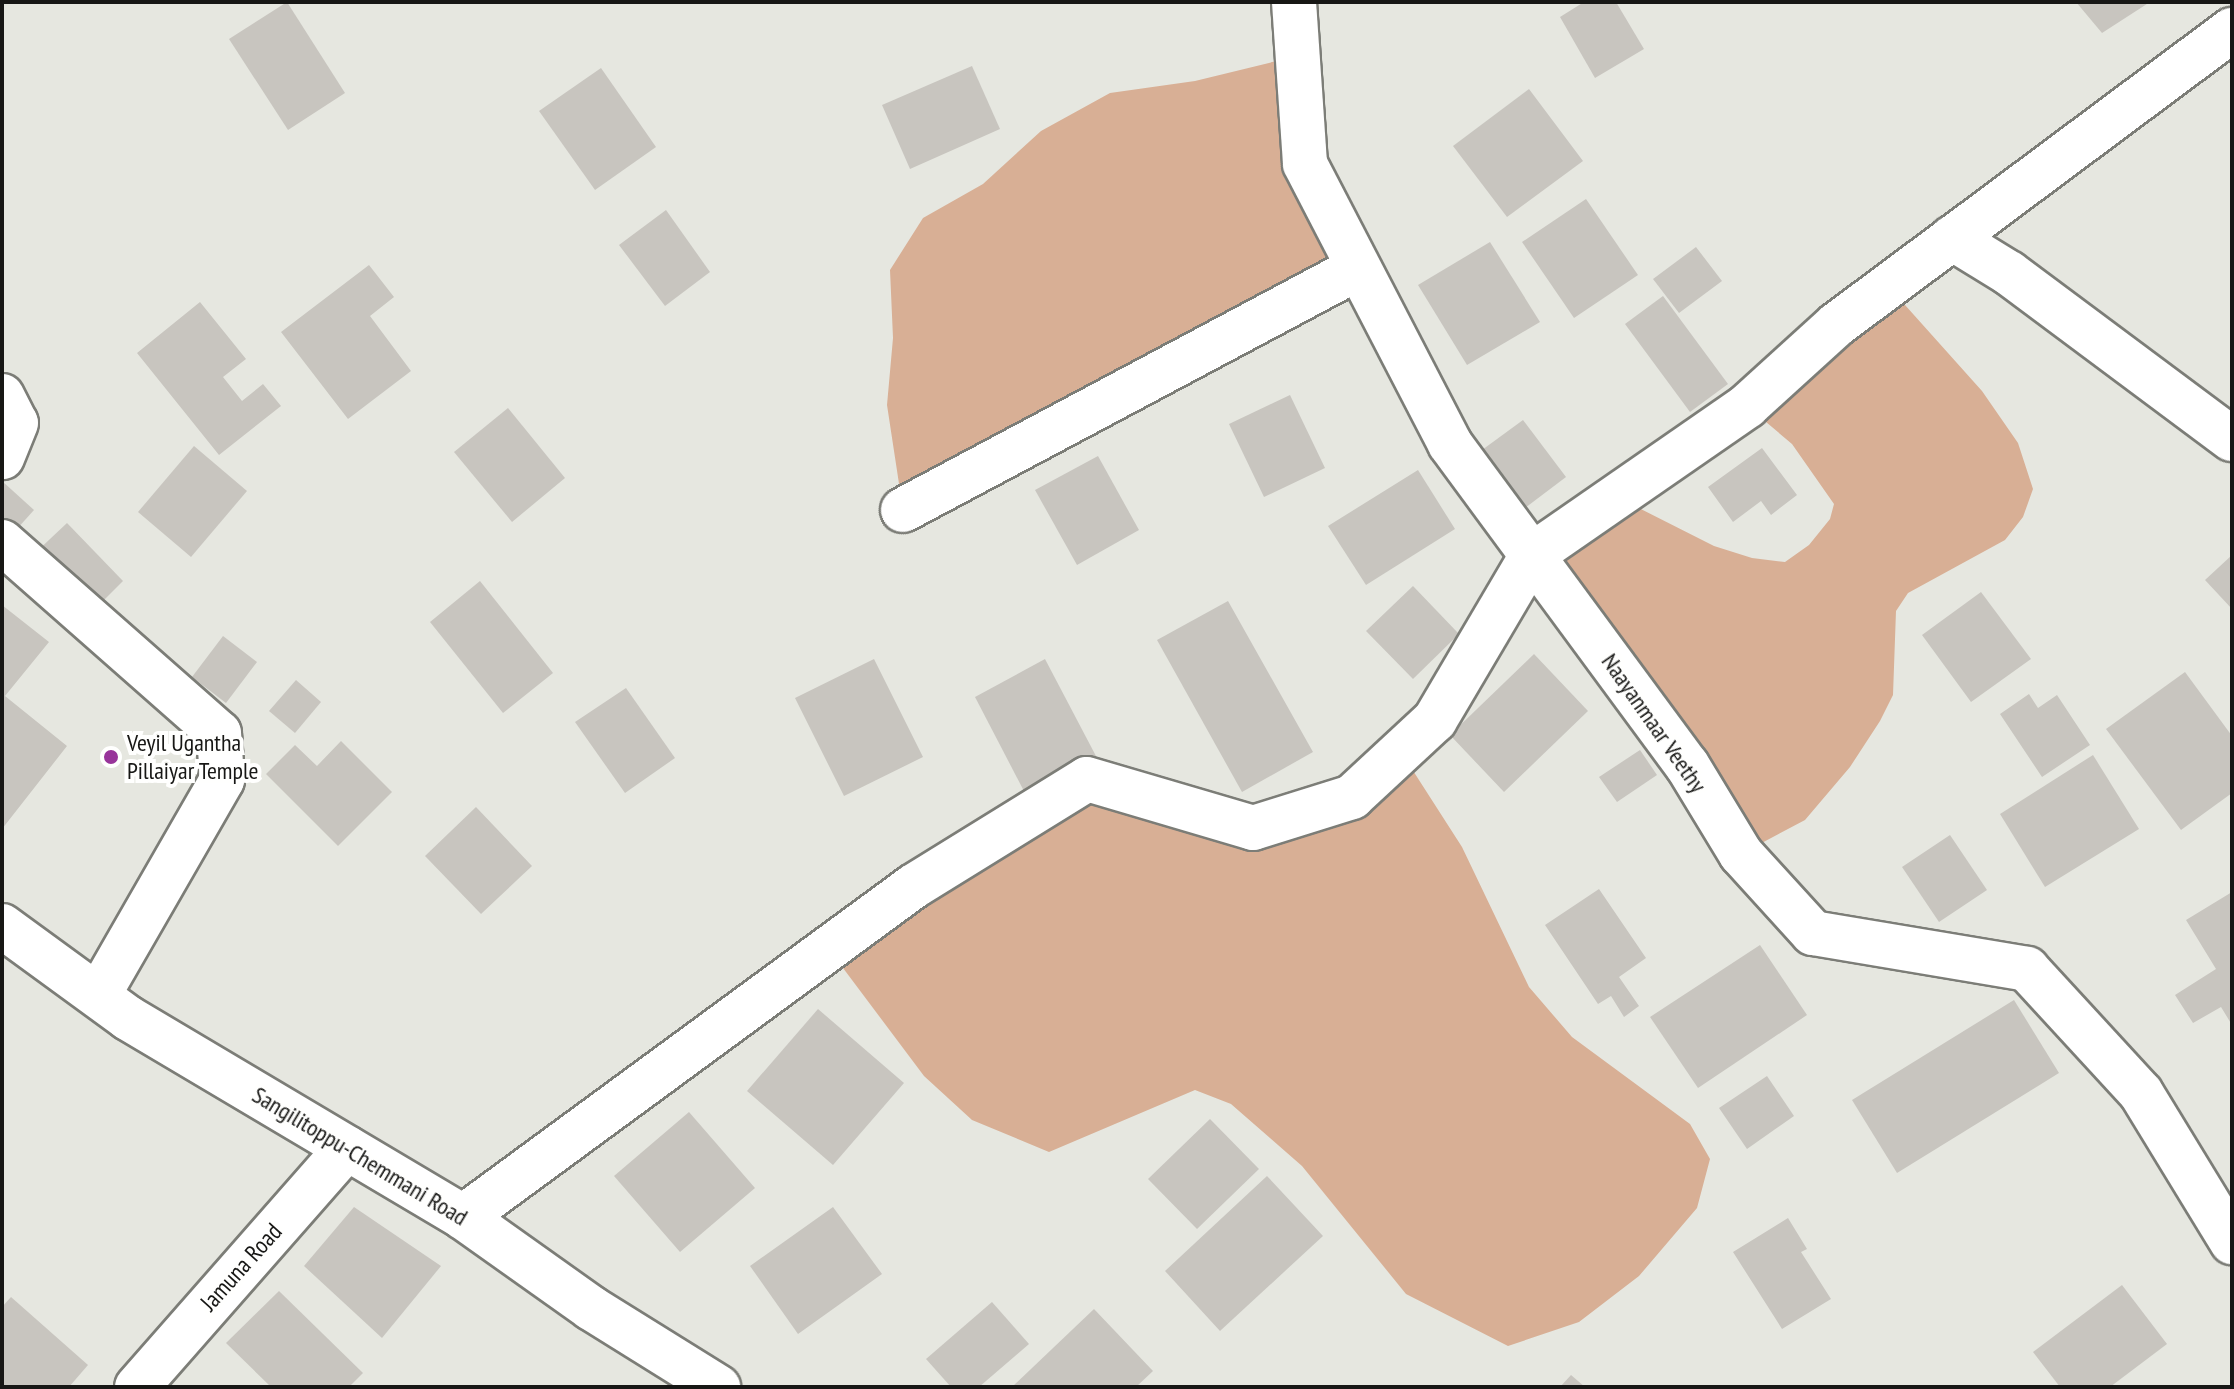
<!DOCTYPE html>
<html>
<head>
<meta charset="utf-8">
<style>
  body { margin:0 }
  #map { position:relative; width:2234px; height:1389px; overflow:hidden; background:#e6e7e0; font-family:"PT Sans Narrow",sans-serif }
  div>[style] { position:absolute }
  .green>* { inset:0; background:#d8af95 }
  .building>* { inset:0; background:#c8c5bf }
  .roads { filter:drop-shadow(2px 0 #7c7d77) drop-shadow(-2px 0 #7c7d77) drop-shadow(0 2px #7c7d77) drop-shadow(0 -2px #7c7d77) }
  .minor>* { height:44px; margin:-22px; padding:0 22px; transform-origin:22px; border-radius:22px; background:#fff }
  .secondary>* { height:44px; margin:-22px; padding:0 22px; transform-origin:22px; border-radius:22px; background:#fff }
  .dots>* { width:22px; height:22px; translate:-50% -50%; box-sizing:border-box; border:4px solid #fffffe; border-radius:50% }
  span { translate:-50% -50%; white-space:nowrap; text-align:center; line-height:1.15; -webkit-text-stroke:8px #fffffe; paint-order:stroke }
  .street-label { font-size:24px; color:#171715 }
  .poi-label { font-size:24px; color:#171715 }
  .left { translate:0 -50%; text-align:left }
  .frame { position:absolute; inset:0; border:4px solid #171715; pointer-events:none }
</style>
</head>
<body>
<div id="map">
  <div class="green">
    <i style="clip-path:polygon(1297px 56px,1305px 164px,1358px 268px,903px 510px,887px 405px,893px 338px,890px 270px,923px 218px,983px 184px,1041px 131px,1110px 93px,1195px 81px)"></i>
    <i style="clip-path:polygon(1888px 286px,1982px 391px,2018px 443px,2033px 489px,2023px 517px,2005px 540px,1908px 593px,1896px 611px,1893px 695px,1880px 721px,1850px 767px,1805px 820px,1741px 854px,1532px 555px,1619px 498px,1714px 546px,1752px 558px,1785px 562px,1809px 545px,1830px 519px,1834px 504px,1792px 444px,1747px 406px)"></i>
    <i style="clip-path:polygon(1401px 752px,1462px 847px,1529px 987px,1572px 1037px,1690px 1124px,1710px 1159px,1697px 1208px,1639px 1276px,1579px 1322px,1508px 1346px,1406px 1294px,1302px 1166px,1231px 1104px,1195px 1090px,1049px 1152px,972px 1120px,924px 1076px,828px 948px,1087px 779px,1253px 827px)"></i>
  </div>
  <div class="building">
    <i style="clip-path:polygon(287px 2px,345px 93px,288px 130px,229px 39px)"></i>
    <i style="clip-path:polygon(1584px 2px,1616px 2px,1644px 49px,1595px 78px,1560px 17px)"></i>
    <i style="clip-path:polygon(2076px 2px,2150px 2px,2102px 33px)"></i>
    <i style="clip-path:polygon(972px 66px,1000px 129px,910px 169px,882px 105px)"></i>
    <i style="clip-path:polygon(601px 68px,656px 147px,595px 190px,539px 111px)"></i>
    <i style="clip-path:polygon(1529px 89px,1583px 161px,1507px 217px,1453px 146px)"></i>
    <i style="clip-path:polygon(1586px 199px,1638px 275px,1574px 318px,1522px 242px)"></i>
    <i style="clip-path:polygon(666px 210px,710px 272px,665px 306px,619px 245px)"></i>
    <i style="clip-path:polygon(1490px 242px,1540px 322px,1467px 365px,1418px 285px)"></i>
    <i style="clip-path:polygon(1696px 247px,1722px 281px,1679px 313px,1653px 279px)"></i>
    <i style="clip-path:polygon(369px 265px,394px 297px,370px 316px,411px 371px,348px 419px,281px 332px)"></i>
    <i style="clip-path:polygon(1663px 296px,1728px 384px,1690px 412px,1625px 324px)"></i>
    <i style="clip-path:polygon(200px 302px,246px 359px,223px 377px,242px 401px,263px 384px,281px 406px,219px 455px,137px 353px)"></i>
    <i style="clip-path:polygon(1290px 395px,1325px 468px,1264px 497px,1229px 424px)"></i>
    <i style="clip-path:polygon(508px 408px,565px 478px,512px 522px,454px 452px)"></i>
    <i style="clip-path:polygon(1523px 420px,1566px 477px,1525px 508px,1482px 450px)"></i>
    <i style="clip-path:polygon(194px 446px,247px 491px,191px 557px,138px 512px)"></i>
    <i style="clip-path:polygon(1762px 448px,1797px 495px,1771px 515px,1761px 501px,1733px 522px,1708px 487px)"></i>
    <i style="clip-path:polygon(1098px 456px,1139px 530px,1077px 565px,1035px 490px)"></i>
    <i style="clip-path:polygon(1418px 470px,1455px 529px,1366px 585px,1328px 526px)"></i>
    <i style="clip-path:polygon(2px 481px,34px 510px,16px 530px,2px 517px)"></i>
    <i style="clip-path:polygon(67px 523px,123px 581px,90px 614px,33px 555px)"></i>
    <i style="clip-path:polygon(2232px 555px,2232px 609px,2205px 580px)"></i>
    <i style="clip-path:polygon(480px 581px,553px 673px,503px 713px,430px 622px)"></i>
    <i style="clip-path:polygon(1413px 586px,1459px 634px,1413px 679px,1366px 631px)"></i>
    <i style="clip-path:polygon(1981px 592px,2031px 659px,1971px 702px,1922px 635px)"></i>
    <i style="clip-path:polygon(1228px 601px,1313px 752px,1242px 792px,1157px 640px)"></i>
    <i style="clip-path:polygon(2px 605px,49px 642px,5px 696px,67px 746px,2px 829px)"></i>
    <i style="clip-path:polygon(223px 636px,257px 662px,226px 703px,192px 677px)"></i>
    <i style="clip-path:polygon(1534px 654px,1588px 711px,1504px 792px,1450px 735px)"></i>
    <i style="clip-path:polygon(874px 659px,923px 757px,844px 796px,795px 698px)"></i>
    <i style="clip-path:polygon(1045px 659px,1097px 758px,1026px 795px,975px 697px)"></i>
    <i style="clip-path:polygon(2185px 672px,2232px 736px,2232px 793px,2181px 830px,2106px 729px)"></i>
    <i style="clip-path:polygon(296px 680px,321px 702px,295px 733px,269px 711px)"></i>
    <i style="clip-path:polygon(626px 688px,675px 758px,625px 793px,575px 722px)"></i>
    <i style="clip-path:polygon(2029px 694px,2038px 708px,2057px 695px,2090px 745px,2042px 777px,2000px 714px)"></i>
    <i style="clip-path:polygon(341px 741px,392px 792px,338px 846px,266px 774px,295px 745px,317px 766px)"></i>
    <i style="clip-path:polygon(1640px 750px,1657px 775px,1617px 802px,1599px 777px)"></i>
    <i style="clip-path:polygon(2093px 755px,2139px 829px,2045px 887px,2000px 814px)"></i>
    <i style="clip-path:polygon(476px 807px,532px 866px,481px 914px,425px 856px)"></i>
    <i style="clip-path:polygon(1950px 835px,1987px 890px,1939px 922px,1902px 867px)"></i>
    <i style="clip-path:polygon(1599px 889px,1646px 958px,1619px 977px,1639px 1006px,1624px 1017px,1611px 996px,1598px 1004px,1545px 925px)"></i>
    <i style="clip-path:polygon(2232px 892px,2232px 1025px,2221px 1007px,2193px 1023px,2175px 995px,2216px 969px,2186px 920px)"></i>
    <i style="clip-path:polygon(1760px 945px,1807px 1015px,1698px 1088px,1650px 1017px)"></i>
    <i style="clip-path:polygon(2014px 1000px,2059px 1073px,1897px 1173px,1852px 1100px)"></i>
    <i style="clip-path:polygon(818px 1009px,904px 1083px,833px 1165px,747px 1091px)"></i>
    <i style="clip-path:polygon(1767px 1076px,1794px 1116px,1747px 1149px,1719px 1108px)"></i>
    <i style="clip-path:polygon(689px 1112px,755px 1188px,680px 1252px,614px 1176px)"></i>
    <i style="clip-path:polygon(1210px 1119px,1259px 1169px,1197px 1229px,1148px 1179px)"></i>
    <i style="clip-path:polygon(1267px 1176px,1323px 1236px,1220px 1331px,1165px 1271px)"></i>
    <i style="clip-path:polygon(354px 1207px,441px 1266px,382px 1338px,304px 1266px)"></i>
    <i style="clip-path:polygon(833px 1207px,882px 1274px,798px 1334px,750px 1266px)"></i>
    <i style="clip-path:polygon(1788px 1218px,1807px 1249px,1801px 1252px,1831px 1299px,1782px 1329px,1733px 1252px)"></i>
    <i style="clip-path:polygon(2122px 1285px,2167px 1344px,2110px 1387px,2060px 1387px,2033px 1352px)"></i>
    <i style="clip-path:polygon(279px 1291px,363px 1373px,349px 1387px,271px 1387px,226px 1343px)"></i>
    <i style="clip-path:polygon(11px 1297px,88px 1365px,69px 1387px,2px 1387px,2px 1307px)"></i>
    <i style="clip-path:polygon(992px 1302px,1029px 1344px,979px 1387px,951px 1387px,926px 1359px)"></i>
    <i style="clip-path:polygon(1094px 1309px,1153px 1371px,1136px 1387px,1012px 1387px)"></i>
    <i style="clip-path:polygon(1571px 1375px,1585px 1387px,1560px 1387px)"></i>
  </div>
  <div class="roads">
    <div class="minor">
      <i style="left:1294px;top:2px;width:162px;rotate:86.1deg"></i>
      <i style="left:1305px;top:164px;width:315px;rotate:62.6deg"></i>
      <i style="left:1450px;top:444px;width:399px;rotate:53.6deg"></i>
      <i style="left:1687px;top:765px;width:104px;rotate:58.8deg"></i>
      <i style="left:1741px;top:854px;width:107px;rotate:47.7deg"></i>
      <i style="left:1813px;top:933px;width:217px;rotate:9.5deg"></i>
      <i style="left:2027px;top:969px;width:168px;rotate:47.4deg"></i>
      <i style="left:2141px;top:1093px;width:175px;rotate:58.6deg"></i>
      <i style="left:1952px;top:238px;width:67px;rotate:31.6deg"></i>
      <i style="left:2009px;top:273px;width:278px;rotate:36.7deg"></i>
      <i style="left:2px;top:396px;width:30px;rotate:63deg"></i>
      <i style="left:16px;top:423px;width:37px;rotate:112deg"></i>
      <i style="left:903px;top:510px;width:515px;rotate:-28.01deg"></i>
      <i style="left:2px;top:542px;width:289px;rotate:41.4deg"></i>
      <i style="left:219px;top:733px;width:47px;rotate:86.3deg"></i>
      <i style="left:222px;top:780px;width:247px;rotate:119.9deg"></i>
      <i style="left:463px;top:1217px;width:559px;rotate:-36.28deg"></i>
      <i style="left:914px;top:886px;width:203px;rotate:-31.7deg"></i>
      <i style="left:1087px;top:779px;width:173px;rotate:16.4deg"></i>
      <i style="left:1253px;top:828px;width:104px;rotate:-17.4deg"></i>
      <i style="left:1352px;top:797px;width:113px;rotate:-42.9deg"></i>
      <i style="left:1435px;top:720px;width:191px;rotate:-59.5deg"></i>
      <i style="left:1532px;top:555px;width:262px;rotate:-34.7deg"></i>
      <i style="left:1747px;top:406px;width:120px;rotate:-42.3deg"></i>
      <i style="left:1836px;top:325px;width:494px;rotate:-36.7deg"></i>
      <i style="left:137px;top:1387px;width:318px;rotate:-48.7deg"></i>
    </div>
    <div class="secondary">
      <i style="left:2px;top:926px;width:156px;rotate:36.1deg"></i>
      <i style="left:128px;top:1018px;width:390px;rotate:30.7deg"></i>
      <i style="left:463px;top:1217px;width:157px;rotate:35.4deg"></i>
      <i style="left:591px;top:1308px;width:150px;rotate:31.9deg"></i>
    </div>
  </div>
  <div class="dots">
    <i style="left:111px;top:757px;background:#98349a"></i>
  </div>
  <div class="street-label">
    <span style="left:1654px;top:723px;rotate:55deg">Naayanmaar Veethy</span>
    <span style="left:360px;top:1156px;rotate:31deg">Sangilitoppu-Chemmani Road</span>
    <span style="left:241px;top:1267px;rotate:-48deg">Jamuna Road</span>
  </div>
  <div class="poi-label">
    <span class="left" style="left:127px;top:757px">Veyil Ugantha<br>Pillaiyar Temple</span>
  </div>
  <div class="frame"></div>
</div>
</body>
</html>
